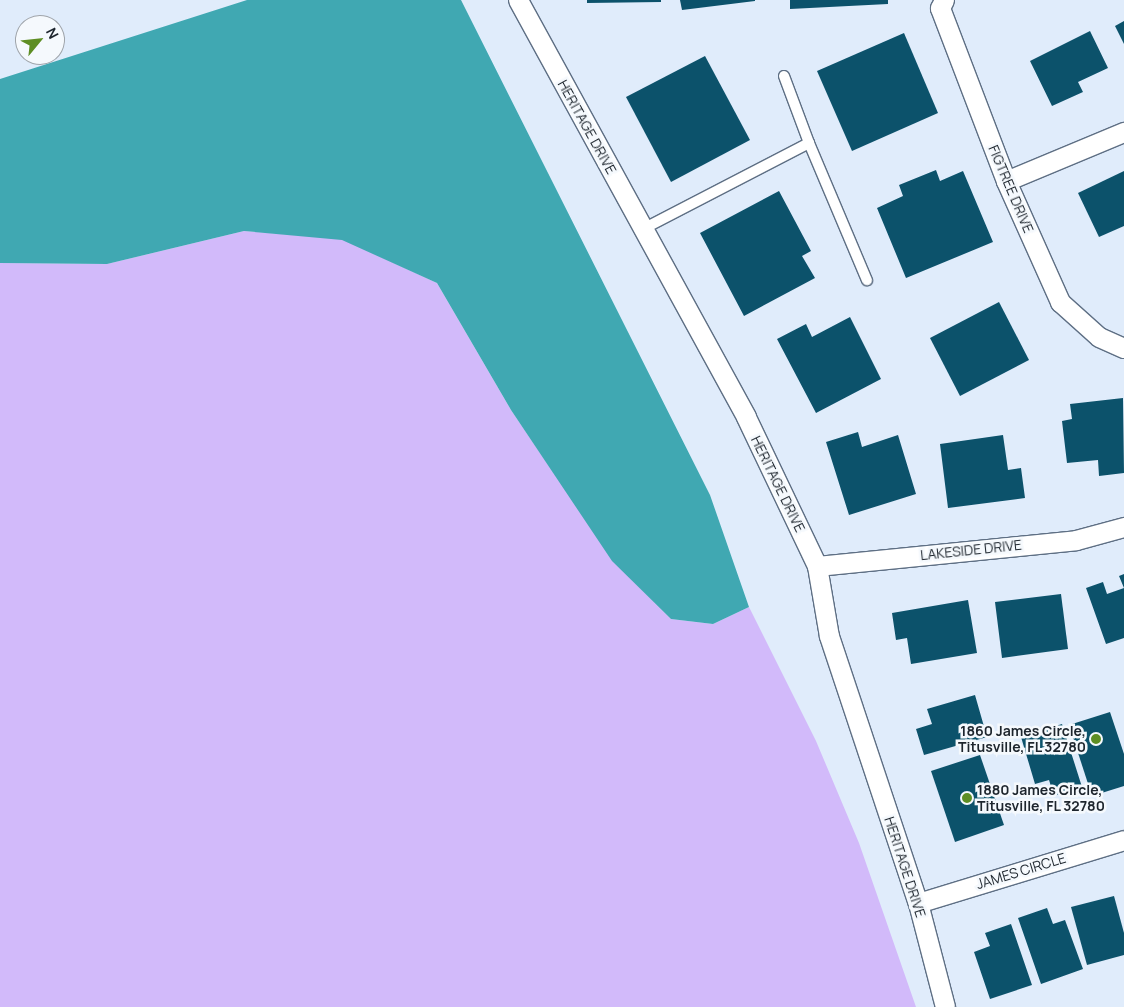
<!DOCTYPE html>
<html>
<head>
<meta charset="utf-8">
<style>
  body { margin:0 }
  #map { position:relative; width:1124px; height:1007px; overflow:hidden; background:#e0ecfb; font-family:Manrope,sans-serif }
  div>[style] { position:absolute }
  .green>* { inset:0; background:#d2bafa }
  .water>* { inset:0; background:#40a8b2 }
  .building>* { inset:0; background:#0c526b }
  .roads { filter:drop-shadow(1px 0 #5e6f84) drop-shadow(-1px 0 #5e6f84) drop-shadow(0 1px #5e6f84) drop-shadow(0 -1px #5e6f84) }
  .service>* { height:10px; margin:-5px; padding:0 5px; transform-origin:5px; border-radius:5px; background:#fff }
  .minor>* { height:19px; margin:-9.5px; padding:0 9.5px; transform-origin:9.5px; border-radius:9.5px; background:#fff }
  .dots>* { width:14px; height:14px; translate:-50% -50%; box-sizing:border-box; border:2px solid #f5f9fd; border-radius:50% }
  span { translate:-50% -50%; white-space:nowrap; text-align:center; line-height:1.15; -webkit-text-stroke:5px #f5f9fd; paint-order:stroke }
  .street-label { font-size:14px; color:#1d252d }
  .poi-label { font-size:14px; color:#1d252d; font-weight:700 }
  .right { translate:-100% -50%; text-align:right }
  .left { translate:0 -50%; text-align:left }
  .north { position:absolute; left:15px; top:15px; width:50px; height:50px; box-sizing:border-box; background:#f5f9fd; border:1px solid #9fa4aa; border-radius:50%; rotate:62deg; font-size:14px; font-weight:700; line-height:20px; text-align:center; color:#1d252d }
  .north::after { content:''; display:block; margin:auto; width:18px; height:22px; background:#5e8e24; clip-path:polygon(50% 0,100% 100%,50% 72%,0 100%) }
</style>
</head>
<body>
<div id="map">
  <div class="green">
    <i style="clip-path:polygon(244px 231px,342px 239px,437px 283px,511px 410px,613px 561px,671px 619px,713px 624px,749px 607px,816px 741px,859px 843px,916px 1007px,0 1007px,0 263px,107px 264px)"></i>
  </div>
  <div class="water">
    <i style="clip-path:polygon(247px 0,461px 0,710px 495px,749px 607px,713px 624px,671px 619px,612px 561px,511px 410px,437px 283px,342px 240px,244px 231px,107px 264px,0 263px,0 79px)"></i>
  </div>
  <div class="building">
    <i style="clip-path:polygon(587px 0,661px 0,661px 2px,587px 3px)"></i>
    <i style="clip-path:polygon(680px 0,755px 0,755px 1px,682px 10px)"></i>
    <i style="clip-path:polygon(790px 0,888px 0,888px 4px,790px 9px)"></i>
    <i style="clip-path:polygon(1124px 21px,1124px 44px,1115px 26px)"></i>
    <i style="clip-path:polygon(1090px 31px,1108px 68px,1078px 82px,1083px 92px,1052px 106px,1030px 61px)"></i>
    <i style="clip-path:polygon(904px 33px,938px 113px,852px 151px,817px 71px)"></i>
    <i style="clip-path:polygon(705px 56px,750px 140px,671px 182px,626px 97px)"></i>
    <i style="clip-path:polygon(936px 170px,940px 181px,963px 171px,993px 242px,906px 278px,877px 208px,903px 196px,899px 185px)"></i>
    <i style="clip-path:polygon(1124px 171px,1124px 226px,1099px 237px,1078px 193px)"></i>
    <i style="clip-path:polygon(779px 191px,811px 251px,802px 256px,815px 278px,744px 316px,700px 233px)"></i>
    <i style="clip-path:polygon(999px 302px,1029px 360px,960px 396px,930px 338px)"></i>
    <i style="clip-path:polygon(850px 317px,881px 379px,816px 413px,777px 339px,806px 324px,812px 337px)"></i>
    <i style="clip-path:polygon(1123px 398px,1124px 473px,1099px 476px,1098px 460px,1067px 463px,1062px 421px,1072px 419px,1070px 404px)"></i>
    <i style="clip-path:polygon(858px 432px,862px 447px,898px 435px,916px 494px,849px 515px,826px 442px)"></i>
    <i style="clip-path:polygon(1003px 435px,1008px 470px,1021px 468px,1025px 498px,948px 508px,940px 444px)"></i>
    <i style="clip-path:polygon(1124px 574px,1124px 638px,1106px 644px,1086px 588px,1103px 582px,1107px 594px,1124px 588px,1119px 576px)"></i>
    <i style="clip-path:polygon(1061px 594px,1068px 649px,1002px 658px,995px 602px)"></i>
    <i style="clip-path:polygon(968px 600px,977px 653px,911px 664px,907px 638px,896px 640px,892px 613px)"></i>
    <i style="clip-path:polygon(975px 695px,987px 737px,924px 755px,916px 729px,932px 724px,927px 709px)"></i>
    <i style="clip-path:polygon(1110px 712px,1124px 754px,1124px 786px,1092px 796px,1069px 725px)"></i>
    <i style="clip-path:polygon(1062px 724px,1082px 787px,1054px 796px,1049px 780px,1035px 784px,1021px 737px)"></i>
    <i style="clip-path:polygon(980px 755px,1004px 825px,955px 842px,931px 771px)"></i>
    <i style="clip-path:polygon(1114px 896px,1124px 933px,1124px 955px,1087px 965px,1071px 907px)"></i>
    <i style="clip-path:polygon(1047px 908px,1053px 924px,1065px 920px,1083px 969px,1041px 984px,1018px 918px)"></i>
    <i style="clip-path:polygon(1011px 924px,1032px 985px,990px 999px,974px 952px,990px 946px,985px 933px)"></i>
  </div>
  <div class="roads">
    <div class="service">
      <i style="left:784px;top:76px;width:72px;rotate:69.5deg"></i>
      <i style="left:643px;top:229px;width:187px;rotate:-27.4deg"></i>
      <i style="left:809px;top:143px;width:149px;rotate:67.1deg"></i>
    </div>
    <div class="minor">
      <i style="left:518px;top:0;width:475px;rotate:61.3deg"></i>
      <i style="left:746px;top:417px;width:165px;rotate:64.5deg"></i>
      <i style="left:817px;top:566px;width:71px;rotate:80.3deg"></i>
      <i style="left:829px;top:636px;width:281px;rotate:71.6deg"></i>
      <i style="left:918px;top:903px;width:107px;rotate:75.4deg"></i>
      <i style="left:944px;top:0;width:9px;rotate:117deg"></i>
      <i style="left:940px;top:8px;width:185px;rotate:69.1deg"></i>
      <i style="left:1006px;top:181px;width:133px;rotate:65.9deg"></i>
      <i style="left:1060px;top:302px;width:52px;rotate:41.9deg"></i>
      <i style="left:1099px;top:337px;width:27px;rotate:24deg"></i>
      <i style="left:1006px;top:181px;width:128px;rotate:-22.6deg"></i>
      <i style="left:817px;top:566px;width:260px;rotate:-5.7deg"></i>
      <i style="left:1076px;top:540px;width:50px;rotate:-15.2deg"></i>
      <i style="left:918px;top:903px;width:215px;rotate:-17deg"></i>
    </div>
  </div>
  <div class="dots">
    <i style="left:1096px;top:739px;background:#5e8e24"></i>
    <i style="left:967px;top:798px;background:#5e8e24"></i>
  </div>
  <div class="street-label">
    <span style="left:587px;top:127px;rotate:61deg">HERITAGE DRIVE</span>
    <span style="left:1011px;top:189px;rotate:67deg">FIGTREE DRIVE</span>
    <span style="left:778px;top:484px;rotate:64deg">HERITAGE DRIVE</span>
    <span style="left:971px;top:550px;rotate:-6deg">LAKESIDE DRIVE</span>
    <span style="left:905px;top:867px;rotate:72deg">HERITAGE DRIVE</span>
    <span style="left:1021px;top:871px;rotate:-17deg">JAMES CIRCLE</span>
  </div>
  <div class="poi-label">
    <span class="right" style="left:1086px;top:739px">1860 James Circle,<br>Titusville, FL 32780</span>
    <span class="left" style="left:977px;top:798px">1880 James Circle,<br>Titusville, FL 32780</span>
  </div>
  <div class="north">N</div>
</div>
</body>
</html>
